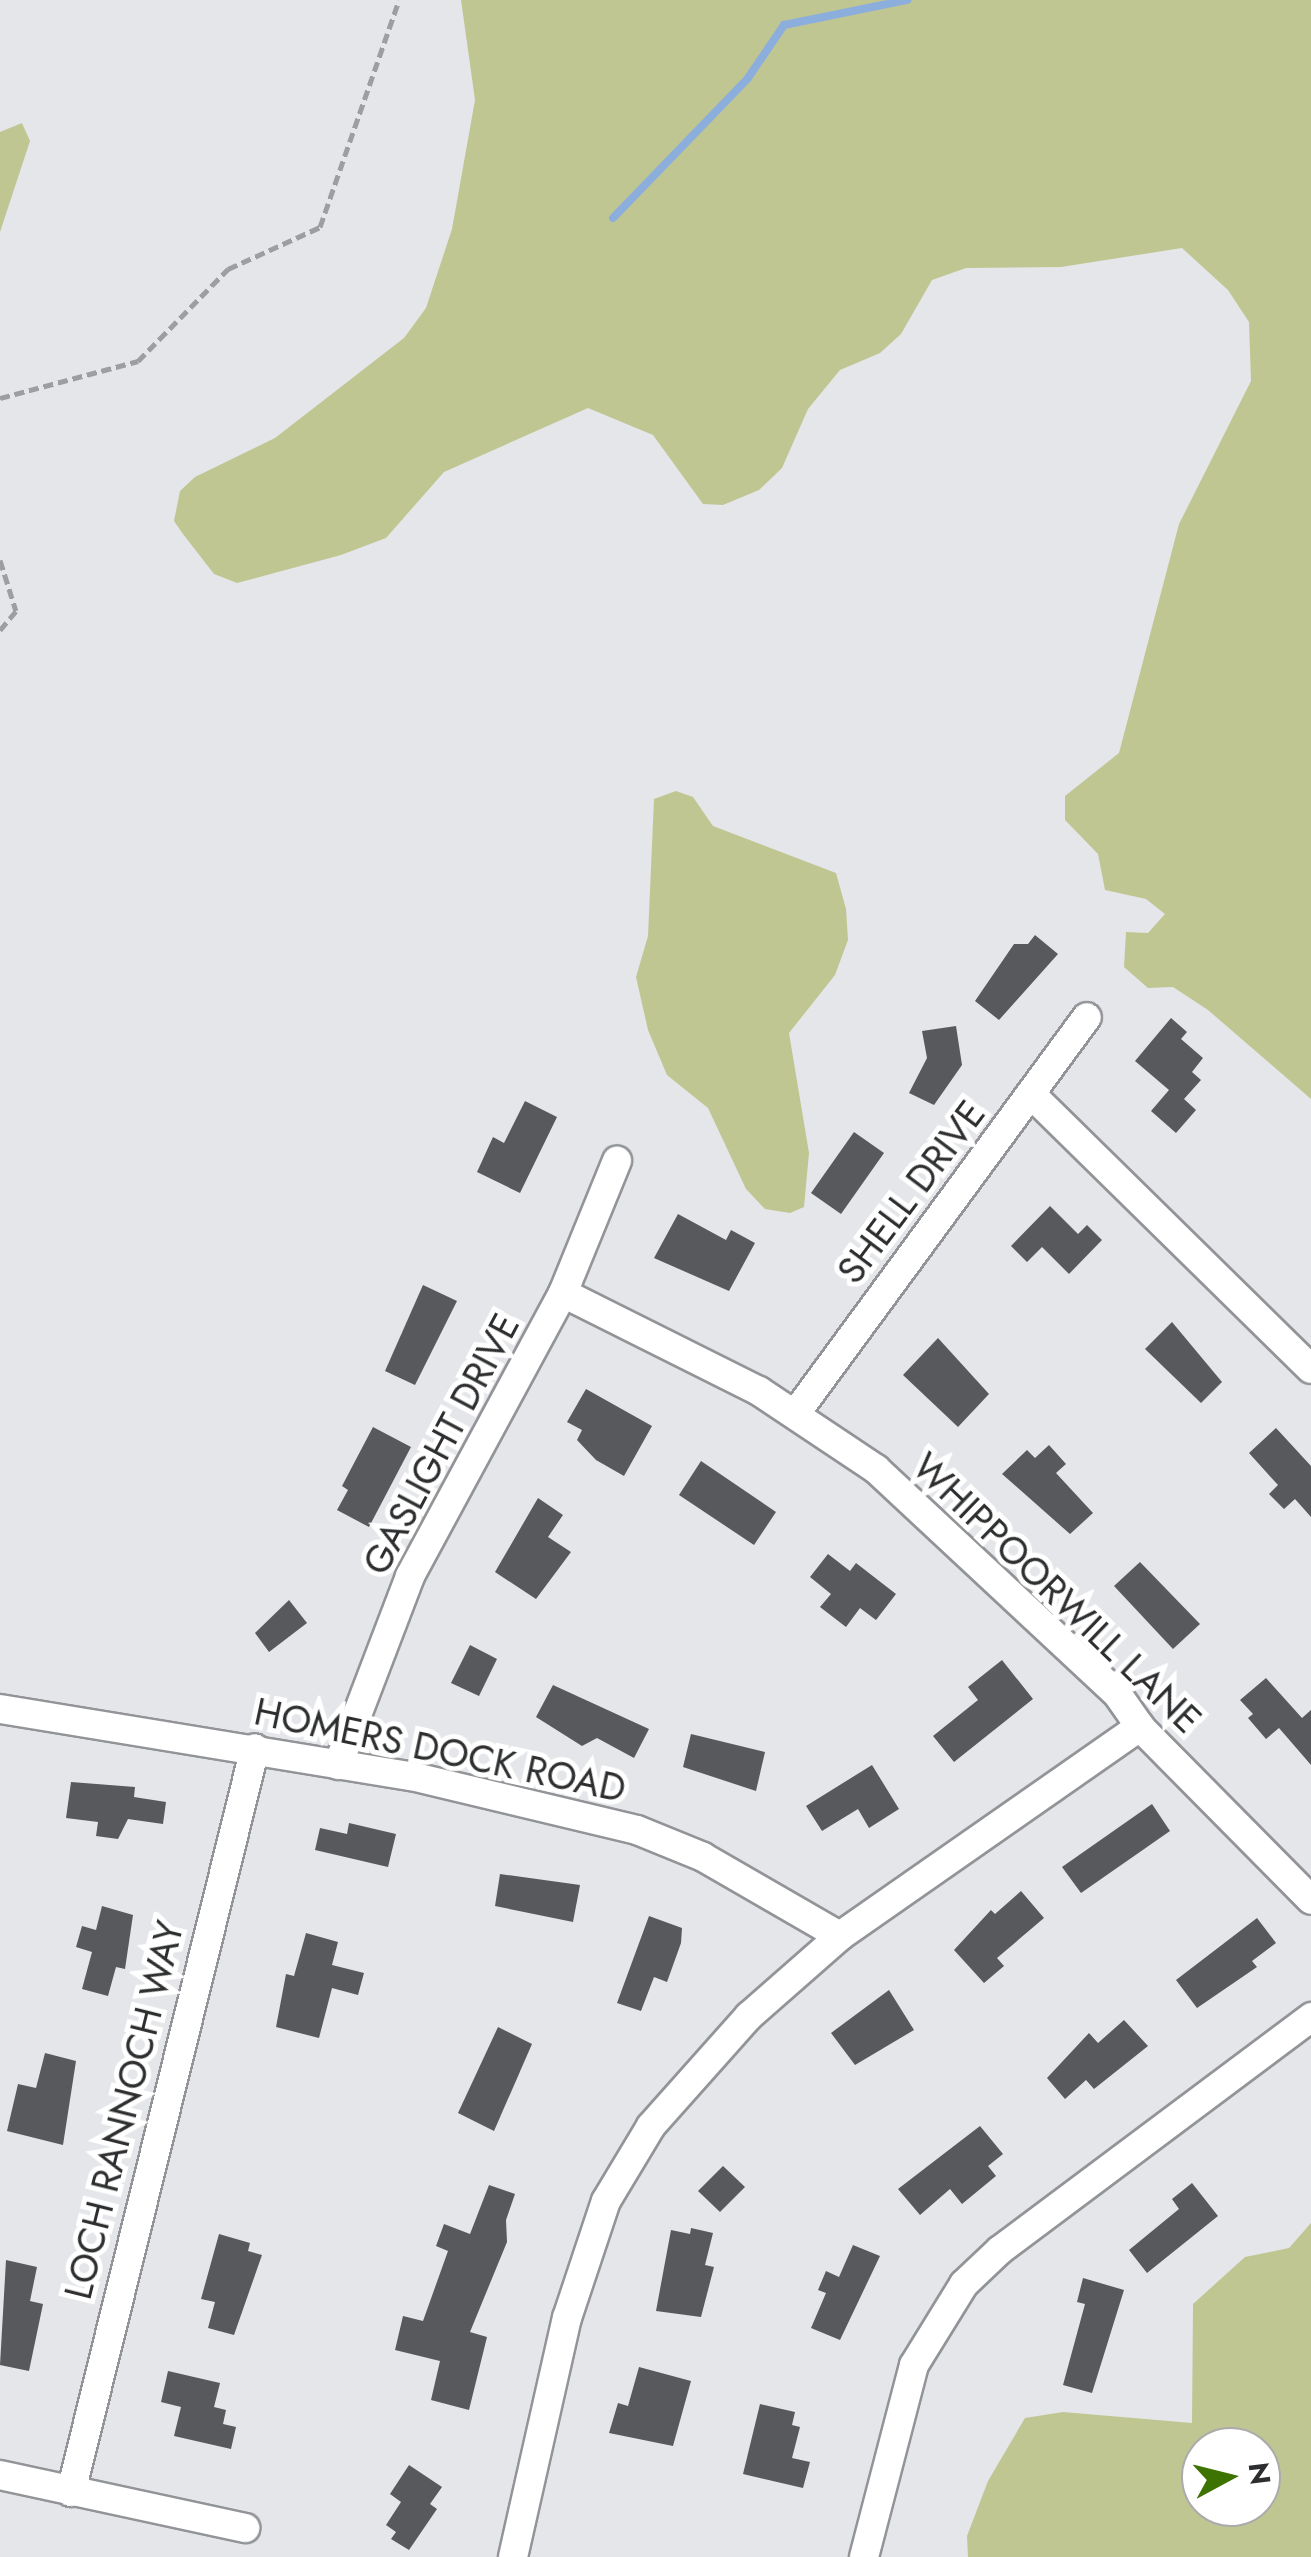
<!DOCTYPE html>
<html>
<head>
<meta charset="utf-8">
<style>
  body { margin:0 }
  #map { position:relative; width:1311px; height:2557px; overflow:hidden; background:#e4e6e9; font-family:Jost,sans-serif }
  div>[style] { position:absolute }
  .green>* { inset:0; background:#c0c692 }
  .stream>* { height:8px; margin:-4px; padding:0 4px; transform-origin:4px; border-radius:4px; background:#8caedc }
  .building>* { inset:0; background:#57595c }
  .path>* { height:5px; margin-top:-2.5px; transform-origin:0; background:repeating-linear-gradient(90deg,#9c9ea0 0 10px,transparent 0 15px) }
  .roads { filter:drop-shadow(2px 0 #929497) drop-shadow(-2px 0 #929497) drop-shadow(0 2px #929497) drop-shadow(0 -2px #929497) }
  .street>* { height:28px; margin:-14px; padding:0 14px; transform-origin:14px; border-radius:14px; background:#fff }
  span { translate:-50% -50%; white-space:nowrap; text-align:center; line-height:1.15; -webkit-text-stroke:10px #fff; paint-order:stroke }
  .street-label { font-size:38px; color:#2d2e2f }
  .north { position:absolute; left:1181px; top:2427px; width:100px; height:100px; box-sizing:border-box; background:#fff; border:2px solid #ababac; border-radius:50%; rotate:83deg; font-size:28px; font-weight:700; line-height:40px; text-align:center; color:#2d2e2f }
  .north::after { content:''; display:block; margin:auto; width:35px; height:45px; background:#3d7300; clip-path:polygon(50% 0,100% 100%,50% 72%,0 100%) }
</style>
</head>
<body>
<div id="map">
  <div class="green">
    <i style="clip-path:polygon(461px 0,1311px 0,1311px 1099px,1208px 1010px,1173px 987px,1148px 988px,1124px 967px,1126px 932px,1148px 933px,1165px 914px,1146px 899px,1105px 890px,1098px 854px,1065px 820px,1065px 796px,1119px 753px,1179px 524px,1251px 381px,1249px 322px,1228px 290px,1182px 248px,1061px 267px,966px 268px,932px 280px,901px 334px,880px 353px,840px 370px,808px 409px,782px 468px,759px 490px,723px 505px,703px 504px,653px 435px,588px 408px,444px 472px,386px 538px,341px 555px,237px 583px,214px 574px,183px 534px,174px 521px,180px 491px,195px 477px,275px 438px,404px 338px,426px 308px,452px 229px,475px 100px)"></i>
    <i style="clip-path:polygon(22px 123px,30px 141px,0 232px,0 132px)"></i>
    <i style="clip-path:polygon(676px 791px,693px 797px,713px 826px,836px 873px,846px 909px,848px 940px,835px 975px,789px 1033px,809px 1153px,804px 1207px,790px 1213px,765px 1209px,746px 1189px,708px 1108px,667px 1075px,648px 1030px,636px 977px,648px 936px,654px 799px)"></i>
    <i style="clip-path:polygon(evenodd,1311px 2223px,1311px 2557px,968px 2557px,967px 2536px,988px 2481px,1025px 2418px,1063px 2412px,1192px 2423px,1193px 2304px,1245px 2257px,1289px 2248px,1311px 2223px,1201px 2447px,1261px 2447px,1261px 2507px,1201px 2507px,1201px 2447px)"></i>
  </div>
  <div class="stream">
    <i style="left:613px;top:218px;width:194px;rotate:-46deg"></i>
    <i style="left:748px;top:78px;width:64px;rotate:-55.8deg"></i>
    <i style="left:784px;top:25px;width:126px;rotate:-11.5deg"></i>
  </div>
  <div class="building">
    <i style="clip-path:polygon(1035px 935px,1058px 954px,999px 1020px,975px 1001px,1014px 944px,1028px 944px)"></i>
    <i style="clip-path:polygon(1171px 1018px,1187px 1032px,1181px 1039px,1203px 1058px,1192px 1072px,1201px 1080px,1184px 1099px,1196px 1110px,1176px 1133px,1151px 1111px,1169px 1090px,1135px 1061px)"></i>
    <i style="clip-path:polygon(956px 1026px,962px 1065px,934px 1105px,909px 1093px,927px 1058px,922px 1031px)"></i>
    <i style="clip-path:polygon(525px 1101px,557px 1117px,520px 1193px,477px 1172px,493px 1137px,504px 1143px)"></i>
    <i style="clip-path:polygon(854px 1132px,884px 1153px,841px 1214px,811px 1193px)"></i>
    <i style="clip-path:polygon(1050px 1206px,1078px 1234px,1087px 1225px,1102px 1240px,1069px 1274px,1042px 1247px,1027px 1262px,1011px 1246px)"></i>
    <i style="clip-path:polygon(678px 1214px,726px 1240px,731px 1230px,755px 1243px,729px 1291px,654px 1258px)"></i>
    <i style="clip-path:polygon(423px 1285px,457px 1301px,415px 1385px,385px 1371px)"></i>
    <i style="clip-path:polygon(1172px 1322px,1222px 1382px,1201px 1403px,1145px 1349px)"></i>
    <i style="clip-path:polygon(938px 1338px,989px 1394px,958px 1427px,903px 1375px)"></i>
    <i style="clip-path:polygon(586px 1389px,652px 1426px,624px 1476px,596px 1460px,577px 1440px,582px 1430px,567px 1422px)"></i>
    <i style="clip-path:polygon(373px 1427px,411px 1447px,369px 1527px,337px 1510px,348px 1490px,342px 1486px)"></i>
    <i style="clip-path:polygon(1276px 1428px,1311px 1466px,1311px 1517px,1295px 1499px,1284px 1509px,1269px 1494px,1278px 1485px,1249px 1453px)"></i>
    <i style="clip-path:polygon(1049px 1445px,1066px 1464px,1056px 1473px,1093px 1513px,1070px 1534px,1002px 1474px,1027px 1450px,1035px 1458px)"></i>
    <i style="clip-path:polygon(701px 1461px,776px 1512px,754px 1545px,679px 1495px)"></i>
    <i style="clip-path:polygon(538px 1498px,563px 1515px,548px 1537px,571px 1552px,536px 1599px,495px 1572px)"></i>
    <i style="clip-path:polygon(828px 1554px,850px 1571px,856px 1563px,896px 1594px,876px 1620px,860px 1608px,846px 1627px,820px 1607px,831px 1594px,810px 1577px)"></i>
    <i style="clip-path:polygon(1140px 1562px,1200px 1624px,1173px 1649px,1114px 1586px)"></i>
    <i style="clip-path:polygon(289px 1600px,307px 1623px,269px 1652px,255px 1633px)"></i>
    <i style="clip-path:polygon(470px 1645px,497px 1659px,479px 1696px,451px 1683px)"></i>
    <i style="clip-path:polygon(1002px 1660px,1033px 1699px,954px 1762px,933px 1736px,978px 1700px,968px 1687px)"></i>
    <i style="clip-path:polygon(1266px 1678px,1302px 1718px,1311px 1710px,1311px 1765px,1279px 1728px,1266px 1739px,1248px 1718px,1253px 1714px,1240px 1700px)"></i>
    <i style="clip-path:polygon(553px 1685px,649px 1729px,634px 1758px,597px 1738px,582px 1746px,536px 1717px)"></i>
    <i style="clip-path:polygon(691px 1734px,765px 1752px,756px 1791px,683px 1767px)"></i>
    <i style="clip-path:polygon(872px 1765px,899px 1809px,869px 1828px,858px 1809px,822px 1831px,806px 1806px)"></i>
    <i style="clip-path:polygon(71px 1782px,135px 1787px,134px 1797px,166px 1802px,163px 1824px,128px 1819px,118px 1839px,96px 1836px,98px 1822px,66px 1818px)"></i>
    <i style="clip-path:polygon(1152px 1804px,1170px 1831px,1081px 1893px,1062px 1867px)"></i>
    <i style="clip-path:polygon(349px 1823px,396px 1834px,388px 1867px,315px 1850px,320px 1828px,347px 1834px)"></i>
    <i style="clip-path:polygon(500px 1874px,580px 1885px,573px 1922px,495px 1906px)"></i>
    <i style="clip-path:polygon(1021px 1891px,1044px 1918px,997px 1958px,1004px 1966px,984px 1983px,954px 1950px,991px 1910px,995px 1914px)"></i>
    <i style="clip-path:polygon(102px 1906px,133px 1915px,125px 1969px,116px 1967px,108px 1996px,82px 1989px,92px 1952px,76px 1947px,82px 1926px,96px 1930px)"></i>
    <i style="clip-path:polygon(649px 1916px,682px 1928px,681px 1943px,667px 1982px,654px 1977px,641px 2011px,617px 2003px)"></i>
    <i style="clip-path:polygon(1257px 1918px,1276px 1943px,1252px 1961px,1257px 1967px,1197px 2008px,1176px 1980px)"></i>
    <i style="clip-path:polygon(306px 1933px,338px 1942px,332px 1965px,364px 1973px,358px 1995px,332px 1988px,319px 2038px,276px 2027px,286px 1974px,294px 1976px)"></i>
    <i style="clip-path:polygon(889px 1990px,914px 2030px,855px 2065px,831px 2033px)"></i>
    <i style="clip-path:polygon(1124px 2020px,1148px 2046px,1094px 2089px,1086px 2080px,1065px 2099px,1047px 2078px,1089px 2033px,1098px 2043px)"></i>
    <i style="clip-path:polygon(498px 2027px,532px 2044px,494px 2131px,458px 2113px)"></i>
    <i style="clip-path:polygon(45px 2053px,76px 2061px,63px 2145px,7px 2131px,18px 2084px,36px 2088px)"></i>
    <i style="clip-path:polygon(980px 2126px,1003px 2154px,988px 2166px,996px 2176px,962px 2204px,950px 2189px,920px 2215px,898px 2189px)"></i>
    <i style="clip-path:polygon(723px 2166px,745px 2187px,720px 2212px,698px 2191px)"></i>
    <i style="clip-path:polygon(1192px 2183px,1218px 2216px,1147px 2273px,1129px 2250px,1179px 2209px,1172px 2199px)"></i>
    <i style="clip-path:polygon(489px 2185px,515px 2194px,506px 2220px,507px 2242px,470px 2332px,487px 2337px,469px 2410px,431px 2400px,440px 2361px,395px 2350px,403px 2316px,423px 2321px,448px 2251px,436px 2246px,444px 2224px,470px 2234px)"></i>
    <i style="clip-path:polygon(691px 2228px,713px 2233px,705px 2265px,714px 2267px,701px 2317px,656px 2311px,671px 2230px,690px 2234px)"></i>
    <i style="clip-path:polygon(219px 2234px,250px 2243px,248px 2251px,262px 2255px,234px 2335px,208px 2328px,215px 2302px,201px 2299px)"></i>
    <i style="clip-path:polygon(853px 2245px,880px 2256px,840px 2340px,811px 2328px,826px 2293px,818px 2290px,826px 2271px,839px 2277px)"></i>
    <i style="clip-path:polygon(6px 2260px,37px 2267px,30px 2301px,43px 2304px,29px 2371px,0 2365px)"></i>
    <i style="clip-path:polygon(1083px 2278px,1124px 2290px,1092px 2393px,1063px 2385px,1085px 2304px,1077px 2302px)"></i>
    <i style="clip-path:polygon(639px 2367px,691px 2381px,673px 2446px,609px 2433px,618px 2403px,628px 2406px)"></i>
    <i style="clip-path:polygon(168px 2371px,220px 2383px,214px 2407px,226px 2410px,223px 2424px,236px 2427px,231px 2449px,174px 2436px,181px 2407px,161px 2402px)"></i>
    <i style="clip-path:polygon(760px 2404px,795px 2412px,792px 2425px,800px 2427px,792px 2458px,810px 2462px,803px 2488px,743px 2474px)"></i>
    <i style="clip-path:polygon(409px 2465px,442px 2487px,430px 2504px,437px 2509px,409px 2550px,391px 2539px,396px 2532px,386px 2525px,401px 2502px,390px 2494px)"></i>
  </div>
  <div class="path">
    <i style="left:0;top:398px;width:143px;rotate:-15deg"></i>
    <i style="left:138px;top:361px;width:129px;rotate:-45.6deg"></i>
    <i style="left:228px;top:269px;width:101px;rotate:-24.5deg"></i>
    <i style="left:320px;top:227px;width:240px;rotate:-70.8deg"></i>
    <i style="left:0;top:560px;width:53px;rotate:72.6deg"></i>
    <i style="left:16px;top:611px;width:25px;rotate:130deg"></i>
  </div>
  <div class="roads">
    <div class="street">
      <i style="left:1031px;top:1094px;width:392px;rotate:44.5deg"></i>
      <i style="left:563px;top:1293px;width:219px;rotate:26.6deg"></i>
      <i style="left:759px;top:1391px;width:141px;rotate:33.7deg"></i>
      <i style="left:876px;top:1469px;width:331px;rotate:43deg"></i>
      <i style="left:1118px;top:1695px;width:39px;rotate:55deg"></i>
      <i style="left:1140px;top:1727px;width:243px;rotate:45.3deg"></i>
      <i style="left:796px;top:1413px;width:491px;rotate:-53.7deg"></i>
      <i style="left:0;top:1709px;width:416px;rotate:9.3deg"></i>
      <i style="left:411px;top:1776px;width:232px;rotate:13.4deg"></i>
      <i style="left:637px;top:1830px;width:71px;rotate:22.2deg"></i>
      <i style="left:703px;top:1857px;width:158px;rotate:30deg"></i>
      <i style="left:338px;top:1765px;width:202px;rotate:-69.1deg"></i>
      <i style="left:410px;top:1576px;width:322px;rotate:-61.6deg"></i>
      <i style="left:563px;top:1293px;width:143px;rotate:-67.8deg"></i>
      <i style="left:0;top:2475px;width:251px;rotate:12.2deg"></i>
      <i style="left:71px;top:2492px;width:766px;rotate:-76.11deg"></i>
      <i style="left:513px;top:2557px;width:245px;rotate:-77.3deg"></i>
      <i style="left:567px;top:2318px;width:123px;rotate:-71.6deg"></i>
      <i style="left:606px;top:2201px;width:87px;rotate:-59deg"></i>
      <i style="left:651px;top:2126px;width:147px;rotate:-48.3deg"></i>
      <i style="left:749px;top:2016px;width:121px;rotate:-41.3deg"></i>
      <i style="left:840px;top:1936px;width:366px;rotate:-34.9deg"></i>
      <i style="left:864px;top:2557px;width:198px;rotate:-75.4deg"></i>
      <i style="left:914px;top:2365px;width:95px;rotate:-58.3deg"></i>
      <i style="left:964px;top:2284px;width:50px;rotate:-43.4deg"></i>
      <i style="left:1000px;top:2250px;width:389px;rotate:-36.8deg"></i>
    </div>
  </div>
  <div class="street-label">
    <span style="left:911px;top:1192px;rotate:-53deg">SHELL DRIVE</span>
    <span style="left:441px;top:1444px;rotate:-62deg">GASLIGHT DRIVE</span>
    <span style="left:1057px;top:1593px;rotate:44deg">WHIPPOORWILL LANE</span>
    <span style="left:440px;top:1750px;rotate:12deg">HOMERS DOCK ROAD</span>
    <span style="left:124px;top:2110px;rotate:-76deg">LOCH RANNOCH WAY</span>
  </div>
  <div class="north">N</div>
</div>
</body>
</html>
